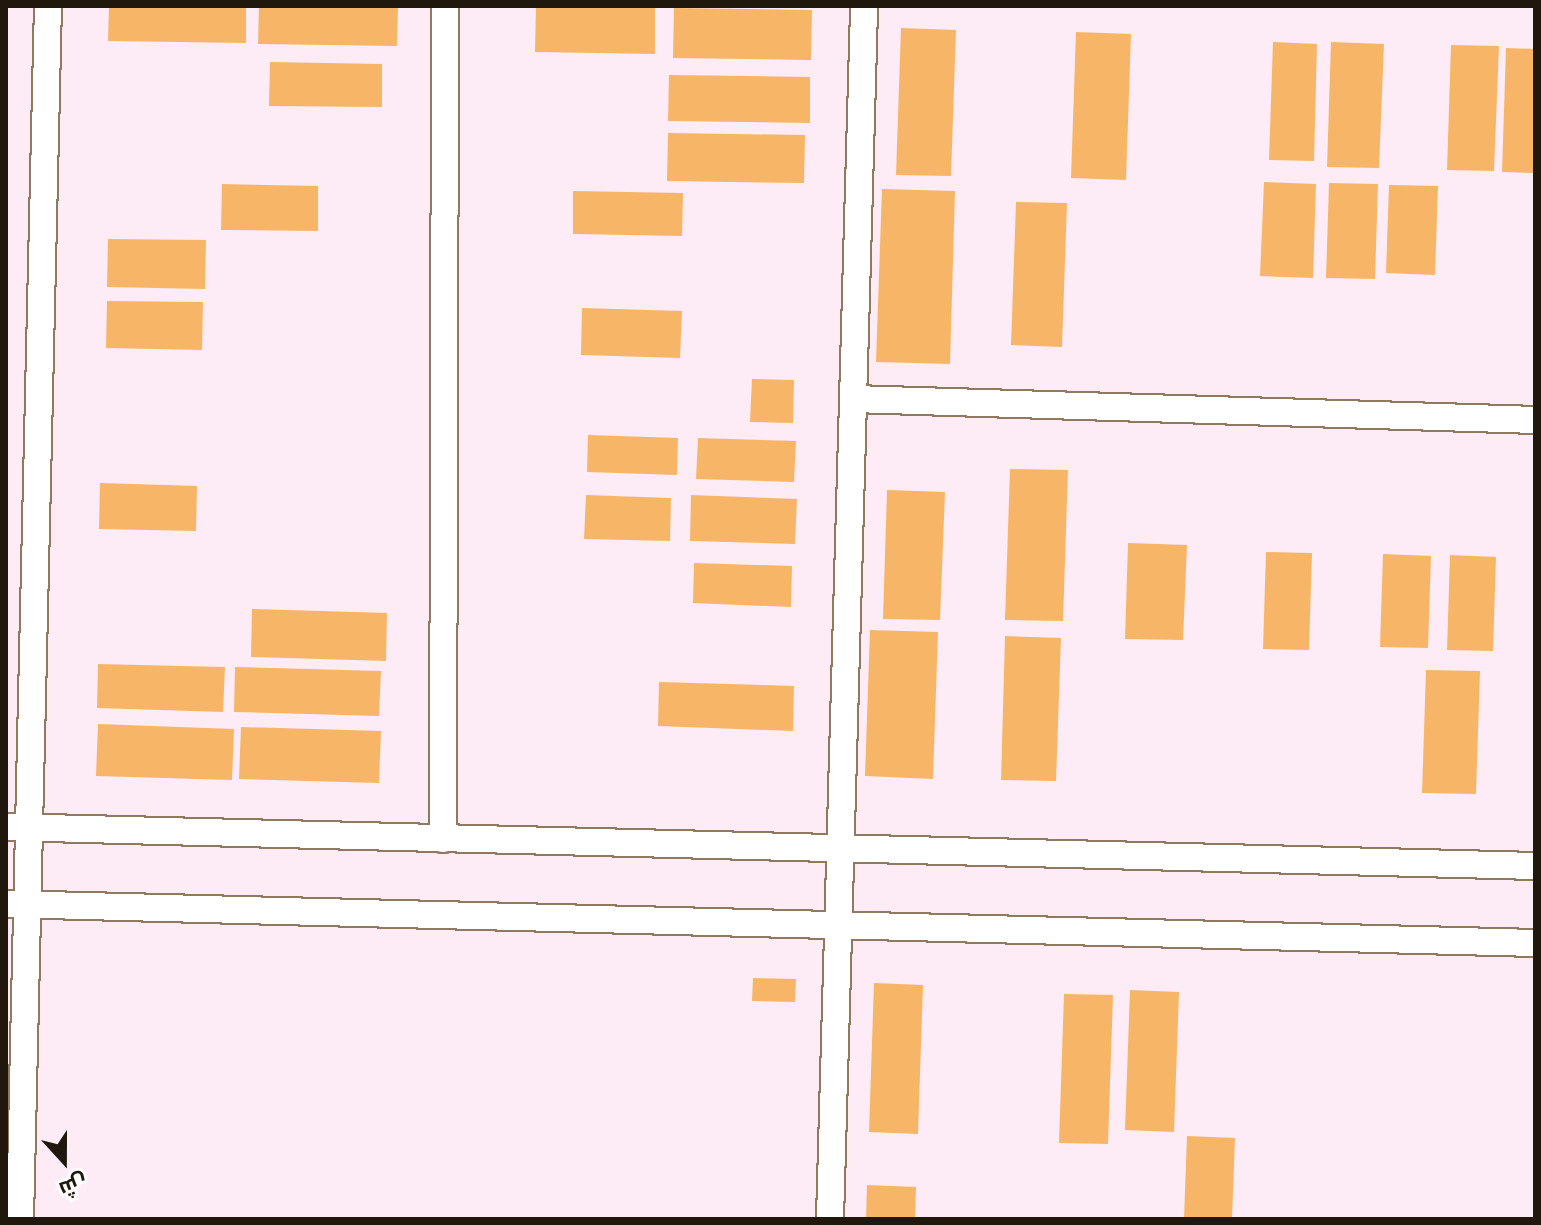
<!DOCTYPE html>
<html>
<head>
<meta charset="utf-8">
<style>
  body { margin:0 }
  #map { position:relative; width:1541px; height:1225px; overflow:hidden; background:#fbfbfb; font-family:Overpass,Cairo,sans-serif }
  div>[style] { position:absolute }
  .industrial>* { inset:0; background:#fdebf6 }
  .building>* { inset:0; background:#f7b667 }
  .roads { filter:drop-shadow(2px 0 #90795e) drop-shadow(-2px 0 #90795e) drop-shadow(0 2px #90795e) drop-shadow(0 -2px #90795e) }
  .minor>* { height:26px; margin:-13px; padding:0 13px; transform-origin:13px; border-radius:13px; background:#fff }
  span { translate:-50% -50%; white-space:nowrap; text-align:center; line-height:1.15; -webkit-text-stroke:6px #fff; paint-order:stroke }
  .frame { position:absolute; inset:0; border:8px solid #21180d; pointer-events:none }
  .north { position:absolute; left:24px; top:1121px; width:80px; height:80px; -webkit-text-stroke:6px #fff; paint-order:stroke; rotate:159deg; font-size:22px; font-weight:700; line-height:32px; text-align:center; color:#21180d }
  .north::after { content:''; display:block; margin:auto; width:28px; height:36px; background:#21180d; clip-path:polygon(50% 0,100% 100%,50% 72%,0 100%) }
</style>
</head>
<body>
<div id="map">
  <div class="industrial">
    <i style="clip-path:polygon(6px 6px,1535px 6px,1535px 1219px,6px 1219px)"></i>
  </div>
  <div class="building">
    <i style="clip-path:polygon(109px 6px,246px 6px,246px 43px,108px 41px)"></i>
    <i style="clip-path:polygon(259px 6px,398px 6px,397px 46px,258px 44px)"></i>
    <i style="clip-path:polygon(536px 6px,655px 8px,655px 54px,535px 52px)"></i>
    <i style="clip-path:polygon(674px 8px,812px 10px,811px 60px,673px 58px)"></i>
    <i style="clip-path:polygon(901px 28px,956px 30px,951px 176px,896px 175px)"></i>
    <i style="clip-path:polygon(1076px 32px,1131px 34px,1126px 180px,1071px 178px)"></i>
    <i style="clip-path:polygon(1273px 42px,1317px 44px,1314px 161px,1269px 160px)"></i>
    <i style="clip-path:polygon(1331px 42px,1384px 44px,1379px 168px,1327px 167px)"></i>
    <i style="clip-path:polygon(1451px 45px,1499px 46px,1494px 171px,1447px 170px)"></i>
    <i style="clip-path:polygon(1506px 48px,1535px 49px,1535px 173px,1502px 172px)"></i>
    <i style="clip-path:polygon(270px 62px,382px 64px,382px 107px,269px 106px)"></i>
    <i style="clip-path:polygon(669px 75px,810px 77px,810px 123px,668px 121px)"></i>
    <i style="clip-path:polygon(668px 133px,805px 135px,804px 183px,667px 181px)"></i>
    <i style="clip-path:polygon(1264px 182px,1316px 184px,1313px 278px,1260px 276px)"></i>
    <i style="clip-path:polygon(1329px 183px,1378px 184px,1375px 279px,1326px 278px)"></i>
    <i style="clip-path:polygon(222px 184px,318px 186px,318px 231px,221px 230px)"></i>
    <i style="clip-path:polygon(1389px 185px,1438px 186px,1435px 275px,1386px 273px)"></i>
    <i style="clip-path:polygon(882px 189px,955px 191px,950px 364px,876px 362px)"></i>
    <i style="clip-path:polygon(573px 191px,683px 193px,682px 236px,573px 234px)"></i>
    <i style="clip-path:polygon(1016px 202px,1067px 203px,1062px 347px,1011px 345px)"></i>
    <i style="clip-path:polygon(108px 239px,206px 240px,205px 289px,107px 287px)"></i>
    <i style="clip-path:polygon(107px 301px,203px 302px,202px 350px,106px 348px)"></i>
    <i style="clip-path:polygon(582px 308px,682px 311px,680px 358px,581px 355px)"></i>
    <i style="clip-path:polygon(752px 379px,794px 380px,793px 423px,750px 422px)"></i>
    <i style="clip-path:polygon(588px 435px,678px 438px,677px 475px,587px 472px)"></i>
    <i style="clip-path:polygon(698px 438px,796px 441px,794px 482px,696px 479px)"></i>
    <i style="clip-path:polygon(1010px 469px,1068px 470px,1063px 621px,1005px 620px)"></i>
    <i style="clip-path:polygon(100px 483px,197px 486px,196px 531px,99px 529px)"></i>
    <i style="clip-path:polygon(887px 490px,945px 492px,940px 620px,883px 619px)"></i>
    <i style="clip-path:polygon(586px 495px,671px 498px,670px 541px,584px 539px)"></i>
    <i style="clip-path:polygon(691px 495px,797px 499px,795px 544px,690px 541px)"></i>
    <i style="clip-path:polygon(1128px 543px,1187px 545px,1183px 640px,1125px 639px)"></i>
    <i style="clip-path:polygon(1266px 552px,1312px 553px,1309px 650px,1263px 649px)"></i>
    <i style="clip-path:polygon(1383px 554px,1431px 556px,1428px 648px,1380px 647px)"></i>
    <i style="clip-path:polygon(1450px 555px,1496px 557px,1493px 651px,1447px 650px)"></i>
    <i style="clip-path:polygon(694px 563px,792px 566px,791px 607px,693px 603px)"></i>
    <i style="clip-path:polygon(252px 609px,387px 613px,386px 661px,251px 657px)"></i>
    <i style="clip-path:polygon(870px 630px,938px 632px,933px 779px,865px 776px)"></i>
    <i style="clip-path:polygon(1005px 636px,1061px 638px,1056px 781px,1001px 780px)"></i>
    <i style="clip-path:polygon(98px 664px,225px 667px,223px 712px,97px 708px)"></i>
    <i style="clip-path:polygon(235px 667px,381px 671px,379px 716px,234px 712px)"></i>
    <i style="clip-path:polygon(1426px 670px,1480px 671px,1476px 794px,1422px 793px)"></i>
    <i style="clip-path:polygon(659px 682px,794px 686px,793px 731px,658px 726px)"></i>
    <i style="clip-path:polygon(98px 724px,234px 729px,232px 780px,96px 776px)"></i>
    <i style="clip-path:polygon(241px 727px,381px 731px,379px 783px,239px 779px)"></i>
    <i style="clip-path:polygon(753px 978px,796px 979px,795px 1002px,752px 1001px)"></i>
    <i style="clip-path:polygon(874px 983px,923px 985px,918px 1134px,869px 1132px)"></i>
    <i style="clip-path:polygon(1130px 990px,1179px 992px,1174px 1132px,1125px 1130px)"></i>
    <i style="clip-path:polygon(1064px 994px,1113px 995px,1108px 1144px,1059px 1143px)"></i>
    <i style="clip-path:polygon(1187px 1136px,1235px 1138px,1232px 1219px,1184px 1219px)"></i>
    <i style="clip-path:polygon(867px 1185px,916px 1187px,915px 1219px,866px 1219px)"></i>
  </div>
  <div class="roads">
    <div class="minor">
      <i style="left:853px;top:399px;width:682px;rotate:1.76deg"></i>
      <i style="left:6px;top:827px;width:1529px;rotate:1.46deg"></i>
      <i style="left:443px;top:839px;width:833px;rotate:-89.86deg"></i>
      <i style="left:6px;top:904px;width:1529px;rotate:1.46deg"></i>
      <i style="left:20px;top:1219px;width:1213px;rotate:-88.68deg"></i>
      <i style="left:830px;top:1219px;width:1213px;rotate:-88.39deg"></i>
    </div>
  </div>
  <div class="frame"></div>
  <div class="north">ش</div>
</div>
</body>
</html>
